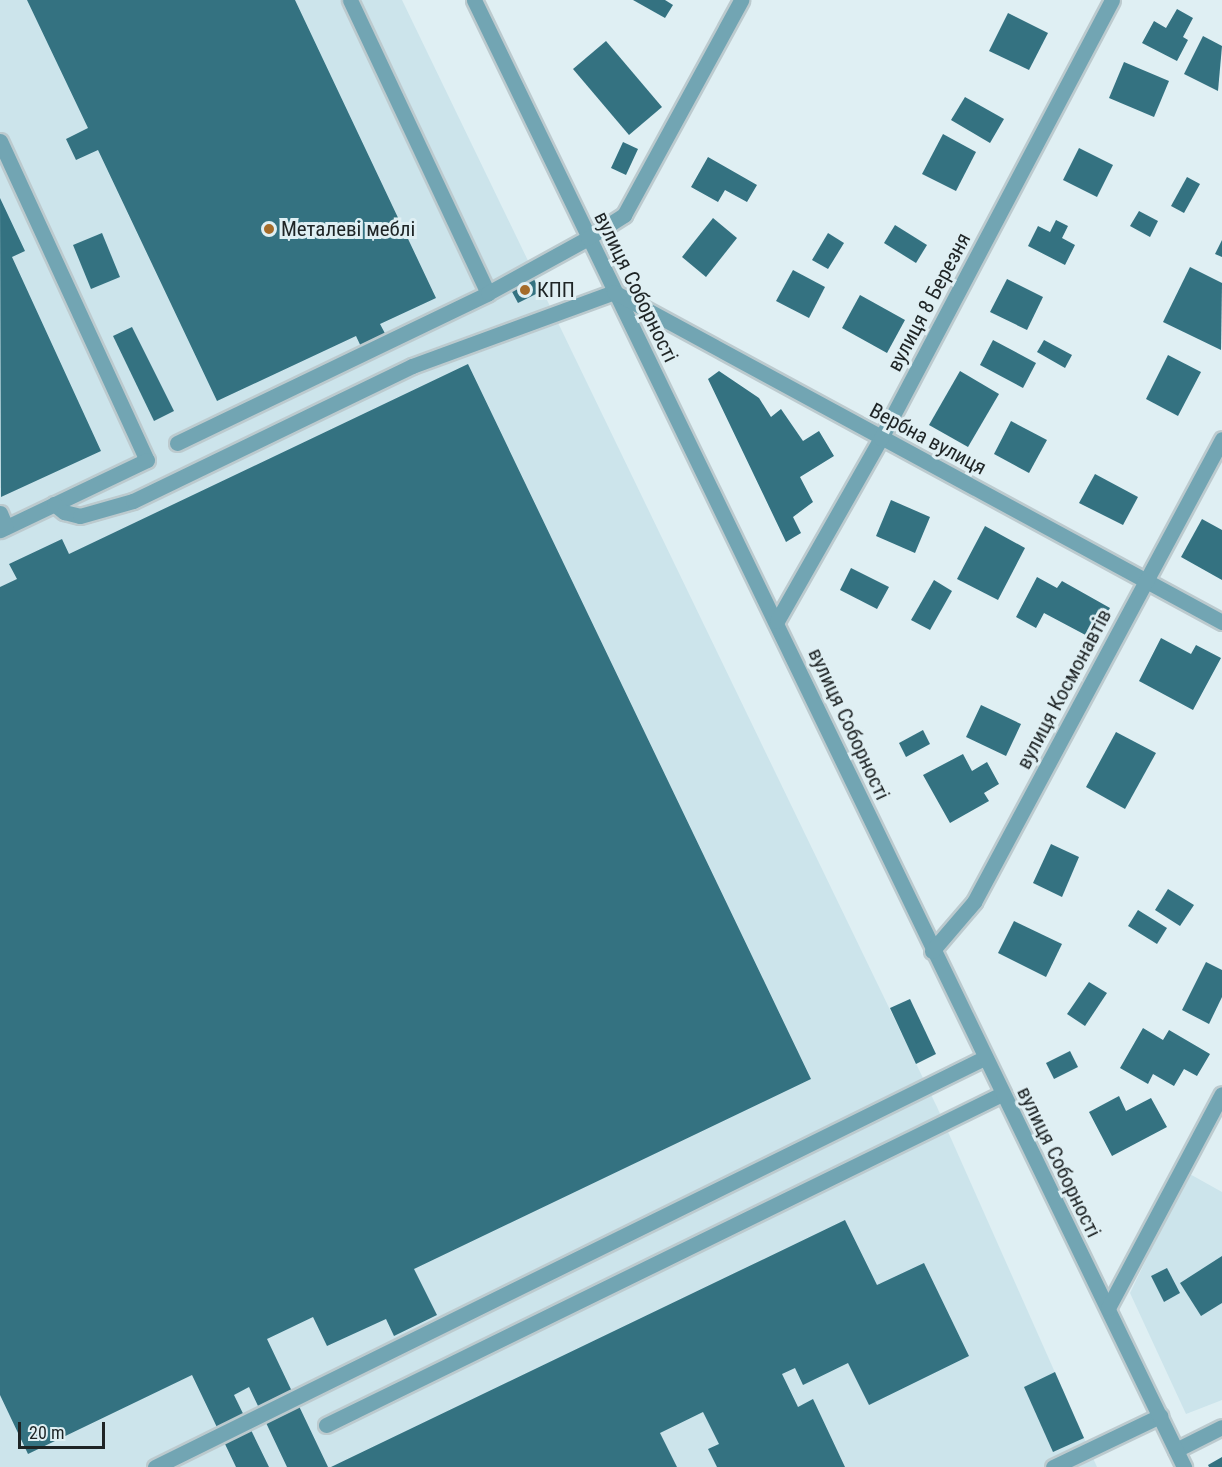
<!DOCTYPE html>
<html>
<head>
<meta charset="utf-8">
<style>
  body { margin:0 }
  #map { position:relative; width:1222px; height:1467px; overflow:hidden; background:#dfeff3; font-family:"Roboto Condensed",sans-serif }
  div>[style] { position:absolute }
  .built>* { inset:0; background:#cce4eb }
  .building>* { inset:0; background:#347281 }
  .roads { filter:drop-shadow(2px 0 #bccace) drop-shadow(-2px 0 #bccace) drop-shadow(0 2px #bccace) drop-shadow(0 -2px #bccace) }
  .lane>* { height:15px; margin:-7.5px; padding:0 7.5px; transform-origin:7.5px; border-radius:7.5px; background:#72a5b3 }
  .street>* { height:15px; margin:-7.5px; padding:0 7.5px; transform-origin:7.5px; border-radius:7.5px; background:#72a5b3 }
  .dots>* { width:16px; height:16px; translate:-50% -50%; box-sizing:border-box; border:3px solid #dfeff3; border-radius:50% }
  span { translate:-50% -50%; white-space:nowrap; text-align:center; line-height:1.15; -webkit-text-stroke:6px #dfeff3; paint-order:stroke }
  .poi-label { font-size:21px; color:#1e2425 }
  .left { translate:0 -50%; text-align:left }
  .street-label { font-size:21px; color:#1e2425 }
  .scale { position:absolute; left:18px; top:1422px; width:87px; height:27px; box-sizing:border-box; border:3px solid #1e2425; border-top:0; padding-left:8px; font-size:18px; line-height:21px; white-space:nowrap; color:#1e2425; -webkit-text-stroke:4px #dfeff3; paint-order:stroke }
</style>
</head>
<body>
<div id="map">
  <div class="built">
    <i style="clip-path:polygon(0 0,402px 0,937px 1107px,1097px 1467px,0 1467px)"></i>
    <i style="clip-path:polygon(1188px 1173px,1222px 1192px,1222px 1400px,1186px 1414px,1130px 1293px)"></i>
  </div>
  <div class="building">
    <i style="clip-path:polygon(27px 0,295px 0,436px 298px,380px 324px,388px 339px,363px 351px,356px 336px,217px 401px,98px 150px,76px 160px,66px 139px,88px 128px)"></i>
    <i style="clip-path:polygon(633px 0,665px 0,673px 5px,665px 18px)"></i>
    <i style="clip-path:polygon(1177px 9px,1193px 18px,1183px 37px,1188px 40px,1177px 61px,1142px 43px,1154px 21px,1166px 28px)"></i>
    <i style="clip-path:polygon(1008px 13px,1048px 33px,1029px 70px,989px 51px)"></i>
    <i style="clip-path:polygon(1203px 36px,1222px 46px,1218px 91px,1184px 74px)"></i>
    <i style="clip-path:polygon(606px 41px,662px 107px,629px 135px,573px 69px)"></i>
    <i style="clip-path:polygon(1124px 62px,1169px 81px,1154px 117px,1109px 98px)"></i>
    <i style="clip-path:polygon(965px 97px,1004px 119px,990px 143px,951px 120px)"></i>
    <i style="clip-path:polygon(943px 134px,976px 152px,956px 191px,922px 174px)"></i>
    <i style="clip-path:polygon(623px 142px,638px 149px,626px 175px,611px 168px)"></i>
    <i style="clip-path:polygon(1079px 148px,1113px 165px,1097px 197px,1063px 180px)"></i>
    <i style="clip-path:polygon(708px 157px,757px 185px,747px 202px,725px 190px,718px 202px,691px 187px)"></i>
    <i style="clip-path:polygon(1187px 177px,1200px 184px,1184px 213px,1171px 206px)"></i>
    <i style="clip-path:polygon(0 198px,25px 251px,12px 257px,101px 451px,1px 497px)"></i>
    <i style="clip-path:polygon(1139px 211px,1158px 221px,1150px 237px,1130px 226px)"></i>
    <i style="clip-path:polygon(713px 218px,737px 238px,706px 277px,682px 257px)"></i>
    <i style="clip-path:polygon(1056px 220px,1068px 226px,1062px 238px,1075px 245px,1065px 265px,1028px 246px,1038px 226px,1050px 232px)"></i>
    <i style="clip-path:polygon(895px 225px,927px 245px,916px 263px,884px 243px)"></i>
    <i style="clip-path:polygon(102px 233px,120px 277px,91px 289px,73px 245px)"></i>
    <i style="clip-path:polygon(828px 233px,844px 243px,828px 269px,812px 260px)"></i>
    <i style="clip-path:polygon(1222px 240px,1222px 257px,1215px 254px)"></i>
    <i style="clip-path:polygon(1190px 267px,1222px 283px,1221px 350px,1163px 322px)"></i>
    <i style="clip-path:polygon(793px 270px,825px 287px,809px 318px,776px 301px)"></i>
    <i style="clip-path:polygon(533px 277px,540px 292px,518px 303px,510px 288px)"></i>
    <i style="clip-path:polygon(1007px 279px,1043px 297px,1027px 330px,990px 312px)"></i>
    <i style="clip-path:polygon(860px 295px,905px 320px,887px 353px,842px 328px)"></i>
    <i style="clip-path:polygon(132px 327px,174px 411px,154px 421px,113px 336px)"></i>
    <i style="clip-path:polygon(993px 340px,1036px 363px,1023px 388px,980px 365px)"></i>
    <i style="clip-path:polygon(1044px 340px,1072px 355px,1065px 368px,1037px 352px)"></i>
    <i style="clip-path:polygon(1168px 355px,1201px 372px,1178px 416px,1146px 399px)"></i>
    <i style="clip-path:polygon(468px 364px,811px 1079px,414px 1269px,437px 1315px,394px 1336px,386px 1319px,327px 1346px,313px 1317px,267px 1339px,328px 1467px,287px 1467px,249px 1387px,234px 1395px,269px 1467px,236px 1467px,192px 1375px,28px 1454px,0 1395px,0 587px,17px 579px,9px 564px,62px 539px,69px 554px)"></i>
    <i style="clip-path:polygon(719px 371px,759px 398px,771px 417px,781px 409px,803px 441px,819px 431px,834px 456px,800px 477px,813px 502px,793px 517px,801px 533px,786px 542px,708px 379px)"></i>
    <i style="clip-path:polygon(960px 371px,999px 394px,968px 447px,929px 425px)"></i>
    <i style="clip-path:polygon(1011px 421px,1047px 440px,1029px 473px,994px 454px)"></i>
    <i style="clip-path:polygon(1095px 474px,1138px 497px,1123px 525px,1079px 503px)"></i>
    <i style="clip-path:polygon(891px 500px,930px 517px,915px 553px,876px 536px)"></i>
    <i style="clip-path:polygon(1202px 519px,1222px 530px,1222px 580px,1181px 557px)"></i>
    <i style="clip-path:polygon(985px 526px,1025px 548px,998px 600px,957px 579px)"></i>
    <i style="clip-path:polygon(851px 568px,889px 587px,877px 609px,840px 590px)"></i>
    <i style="clip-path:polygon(1037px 577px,1057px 588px,1062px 581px,1110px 608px,1093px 639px,1044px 613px,1036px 628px,1016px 617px)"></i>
    <i style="clip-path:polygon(934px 580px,952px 591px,930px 630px,911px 620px)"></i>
    <i style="clip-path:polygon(1161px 638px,1191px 654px,1196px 645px,1221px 658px,1193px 710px,1139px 681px)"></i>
    <i style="clip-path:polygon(981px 705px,1021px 724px,1006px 756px,966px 737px)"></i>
    <i style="clip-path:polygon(923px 730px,930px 744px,906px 757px,899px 743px)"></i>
    <i style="clip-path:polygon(1116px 732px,1156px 753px,1125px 809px,1086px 787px)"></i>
    <i style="clip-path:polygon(963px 754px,972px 771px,987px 762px,999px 784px,984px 793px,989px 801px,950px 823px,923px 775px)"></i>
    <i style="clip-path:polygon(1051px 844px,1079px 857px,1062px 897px,1033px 883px)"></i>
    <i style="clip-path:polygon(1168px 889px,1194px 905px,1180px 926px,1155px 910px)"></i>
    <i style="clip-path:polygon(1138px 910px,1167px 928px,1157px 944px,1128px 926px)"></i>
    <i style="clip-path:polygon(1014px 921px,1062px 944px,1046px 977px,998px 953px)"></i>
    <i style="clip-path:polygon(1206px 962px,1222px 970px,1222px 997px,1209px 1024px,1182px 1010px)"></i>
    <i style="clip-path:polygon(1089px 982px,1107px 993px,1085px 1026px,1067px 1014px)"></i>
    <i style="clip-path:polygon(910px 999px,936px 1054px,916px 1064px,890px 1008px)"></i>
    <i style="clip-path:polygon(1143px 1028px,1163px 1040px,1169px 1030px,1210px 1054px,1197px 1076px,1184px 1069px,1174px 1086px,1153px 1074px,1148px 1084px,1120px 1068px)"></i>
    <i style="clip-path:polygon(1070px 1051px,1078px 1067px,1054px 1079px,1046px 1063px)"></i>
    <i style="clip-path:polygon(1119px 1096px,1126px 1111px,1151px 1098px,1167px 1127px,1112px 1156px,1089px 1112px)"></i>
    <i style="clip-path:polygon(845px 1220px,877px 1285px,924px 1263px,969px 1356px,869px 1405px,848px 1363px,803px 1385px,795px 1368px,782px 1374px,798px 1407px,813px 1399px,845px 1467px,717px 1467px,708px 1449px,719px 1444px,703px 1412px,660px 1433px,677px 1467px,331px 1467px)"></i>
    <i style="clip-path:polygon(1222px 1256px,1222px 1303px,1201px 1316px,1180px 1283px)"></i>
    <i style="clip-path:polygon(1167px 1268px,1180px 1293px,1164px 1302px,1151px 1276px)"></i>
    <i style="clip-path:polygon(1055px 1372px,1084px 1438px,1053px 1452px,1024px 1387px)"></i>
    <i style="clip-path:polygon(1222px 1457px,1222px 1467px,1209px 1467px,1208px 1465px)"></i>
  </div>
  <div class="roads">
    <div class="lane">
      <i style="left:350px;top:0;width:324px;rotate:64.8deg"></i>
      <i style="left:0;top:141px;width:351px;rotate:65.3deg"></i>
      <i style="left:147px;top:460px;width:163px;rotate:154.5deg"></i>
      <i style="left:177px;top:443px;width:345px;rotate:-25.7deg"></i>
      <i style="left:488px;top:293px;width:114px;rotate:-28.8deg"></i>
      <i style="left:54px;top:504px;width:13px;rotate:39deg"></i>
      <i style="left:64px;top:512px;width:16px;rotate:14deg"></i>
      <i style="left:80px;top:516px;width:55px;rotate:-15.8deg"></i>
      <i style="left:133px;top:501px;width:310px;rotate:-25.8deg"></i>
      <i style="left:412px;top:366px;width:215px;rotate:-20.1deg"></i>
      <i style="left:0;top:513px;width:15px;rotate:67deg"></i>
      <i style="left:326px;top:1425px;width:753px;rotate:-26.09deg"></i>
      <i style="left:1176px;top:1450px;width:51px;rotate:-26.6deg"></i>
      <i style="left:155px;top:1467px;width:924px;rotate:-26.26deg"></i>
      <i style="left:1053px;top:1467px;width:119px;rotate:-25.5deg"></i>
    </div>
    <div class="street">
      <i style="left:474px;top:0;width:1630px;rotate:64.17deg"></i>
      <i style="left:588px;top:238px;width:43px;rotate:-32.6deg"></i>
      <i style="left:624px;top:215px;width:245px;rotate:-61.4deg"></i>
      <i style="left:614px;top:292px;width:692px;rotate:28.49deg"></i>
      <i style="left:777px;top:621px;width:210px;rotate:-60.4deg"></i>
      <i style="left:881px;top:438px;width:495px;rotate:-62.2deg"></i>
      <i style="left:932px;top:951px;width:65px;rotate:-49.4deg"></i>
      <i style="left:974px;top:902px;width:525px;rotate:-61.82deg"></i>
      <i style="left:1108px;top:1308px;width:242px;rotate:-62deg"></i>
    </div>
  </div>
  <div class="dots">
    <i style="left:269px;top:229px;background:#a56c2a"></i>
    <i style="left:525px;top:290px;background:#a56c2a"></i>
  </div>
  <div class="poi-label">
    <span class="left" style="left:281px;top:229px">Металеві меблі</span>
    <span class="left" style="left:537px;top:290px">КПП</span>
  </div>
  <div class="street-label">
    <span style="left:636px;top:287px;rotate:64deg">вулиця Соборності</span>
    <span style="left:929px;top:302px;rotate:-62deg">вулиця 8 Березня</span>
    <span style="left:928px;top:439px;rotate:28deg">Вербна вулиця</span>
    <span style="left:1064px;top:689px;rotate:-62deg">вулиця Космонавтів</span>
    <span style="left:849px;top:724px;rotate:65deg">вулиця Соборності</span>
    <span style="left:1059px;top:1162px;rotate:64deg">вулиця Соборності</span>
  </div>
  <div class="scale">20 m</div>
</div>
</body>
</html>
